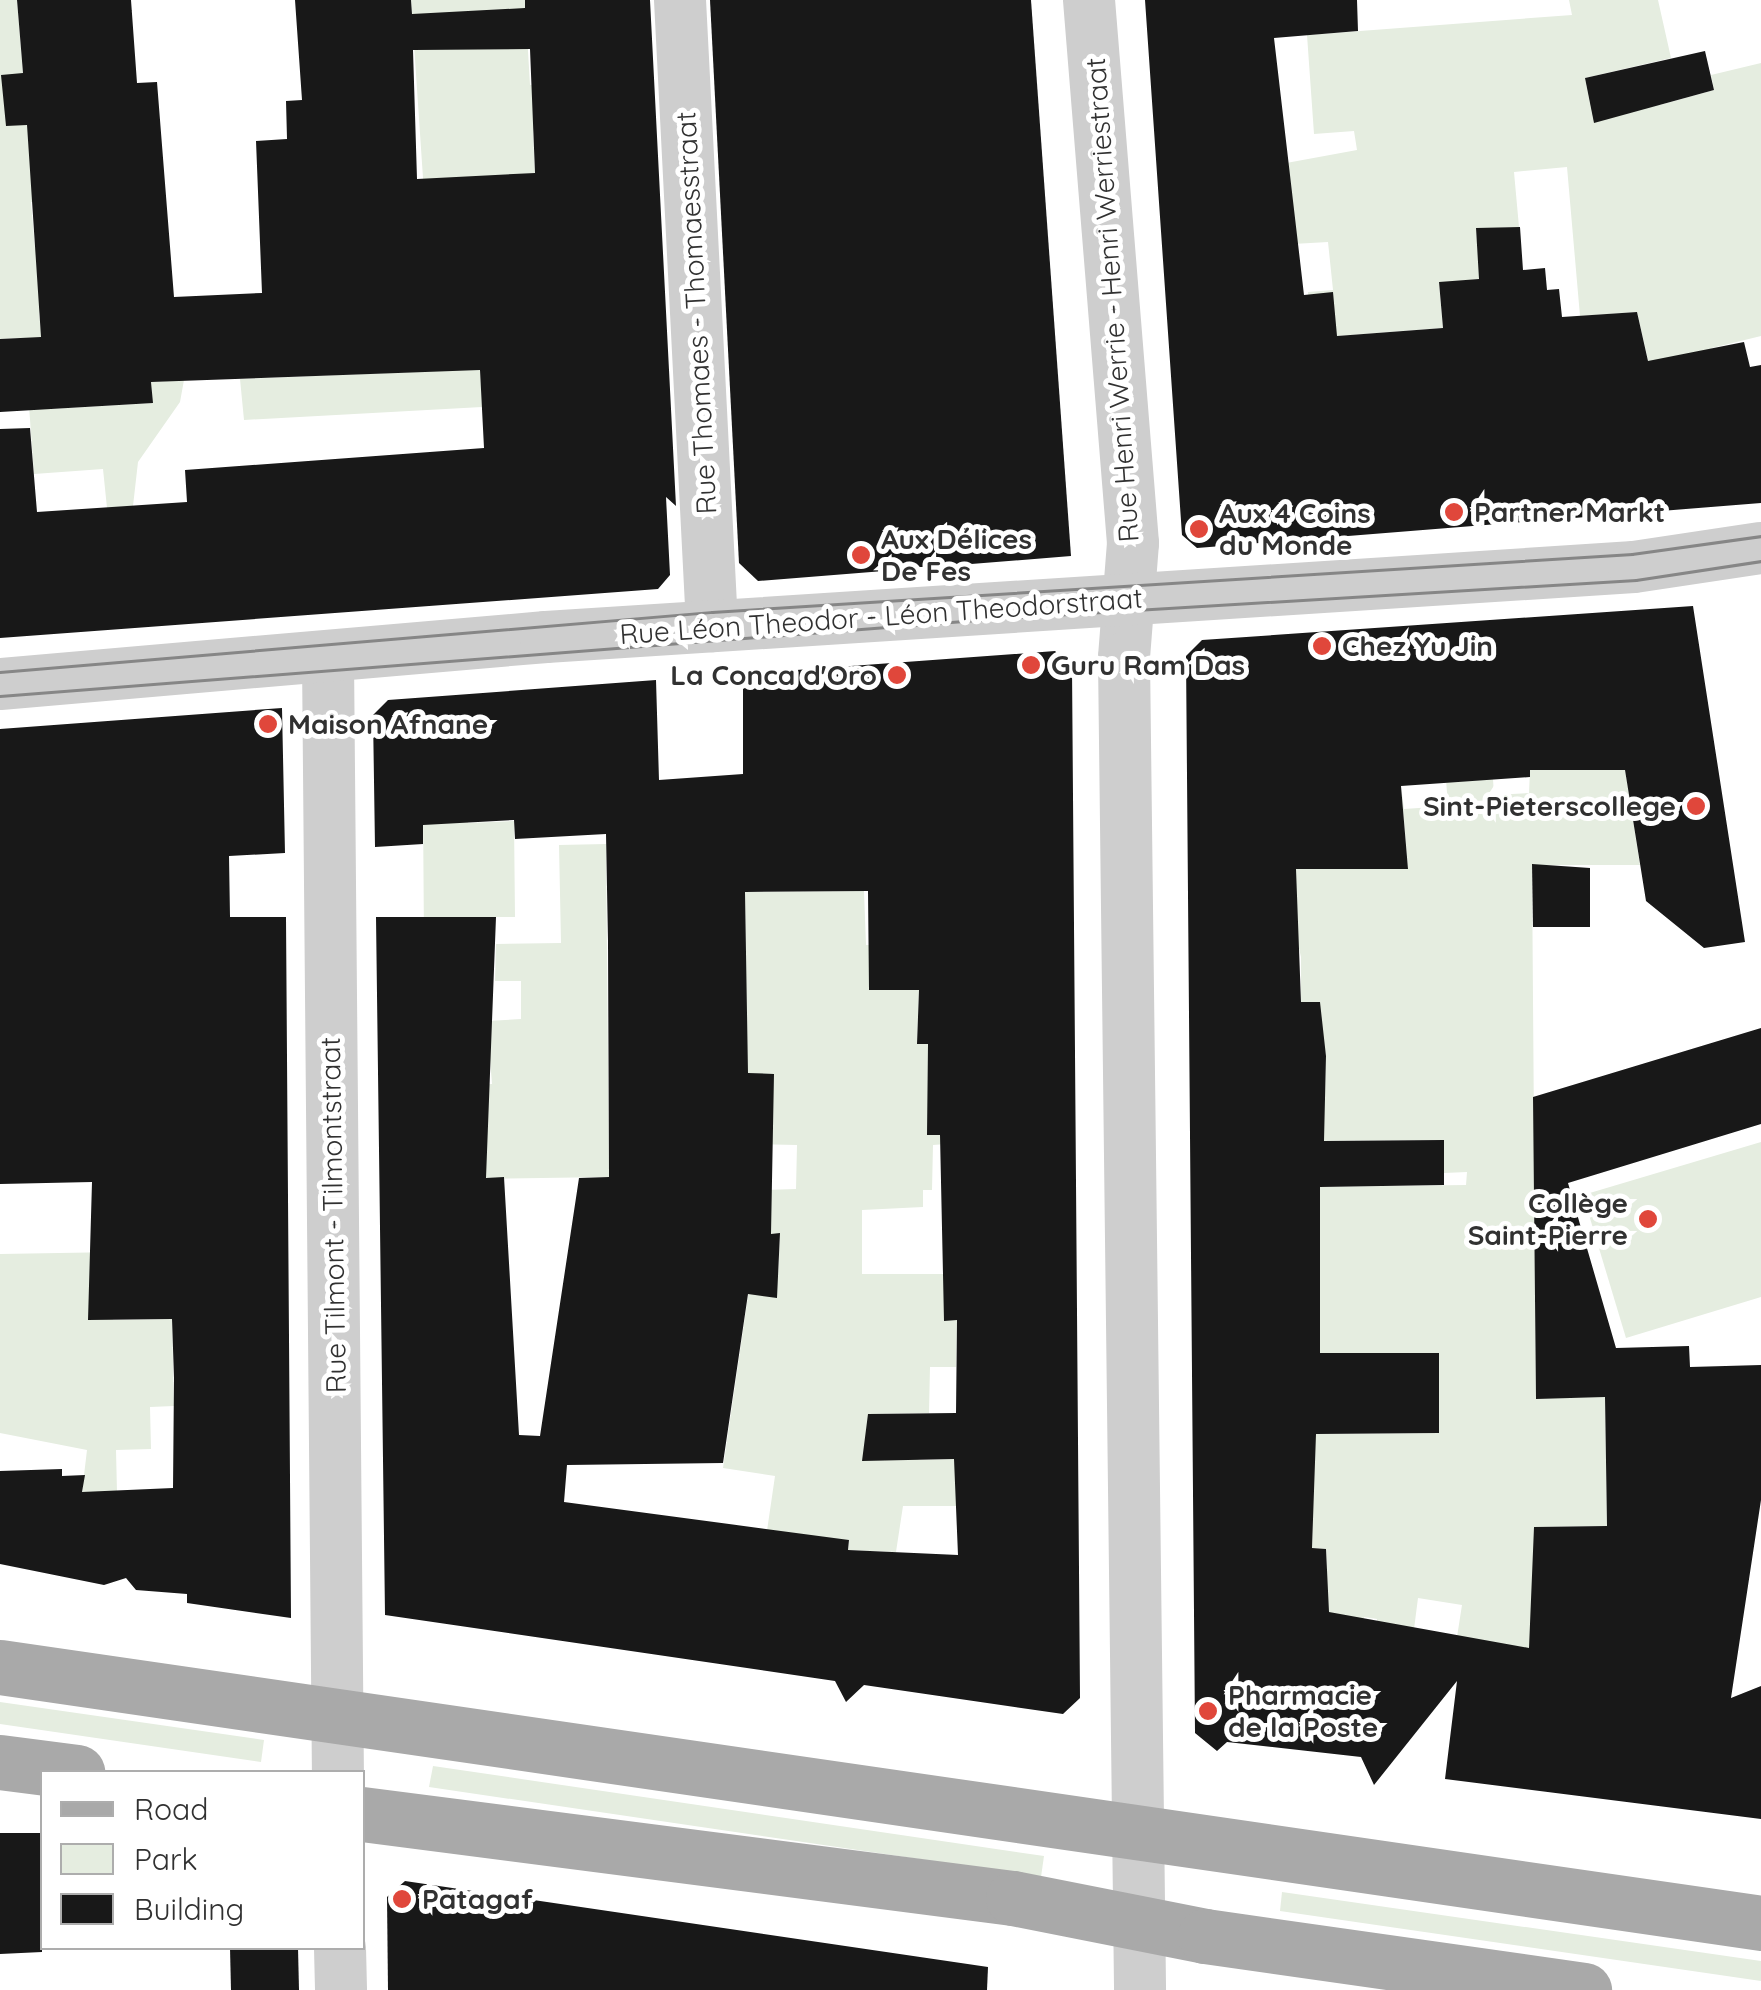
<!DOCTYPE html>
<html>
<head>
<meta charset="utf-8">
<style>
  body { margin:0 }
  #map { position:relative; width:1761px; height:1990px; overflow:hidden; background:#fff; font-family:Quicksand,sans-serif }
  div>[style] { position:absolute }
  .green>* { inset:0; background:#e5ede0 }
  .building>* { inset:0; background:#181818 }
  .street>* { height:52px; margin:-26px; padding:0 26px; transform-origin:26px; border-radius:26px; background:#cecece }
  .primary>* { height:55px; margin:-27.5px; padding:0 27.5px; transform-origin:27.5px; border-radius:27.5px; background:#a9a9a9 }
  .tram>* { height:2.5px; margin:-1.25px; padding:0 1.25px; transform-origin:1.25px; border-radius:1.25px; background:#868686 }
  .dots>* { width:28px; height:28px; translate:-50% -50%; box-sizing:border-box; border:5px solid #fff; border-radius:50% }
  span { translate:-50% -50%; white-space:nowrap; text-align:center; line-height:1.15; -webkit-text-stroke:10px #fff; paint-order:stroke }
  .street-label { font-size:28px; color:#313131 }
  .poi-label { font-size:28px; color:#313131; font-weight:700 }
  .left { translate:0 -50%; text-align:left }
  .right { translate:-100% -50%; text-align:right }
  .legend { position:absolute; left:40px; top:1770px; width:325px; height:180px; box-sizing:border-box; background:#fff; border:2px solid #adadad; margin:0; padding:12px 18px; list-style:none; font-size:30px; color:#313131 }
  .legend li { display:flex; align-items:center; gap:20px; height:50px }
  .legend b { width:50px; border:2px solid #adadad }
</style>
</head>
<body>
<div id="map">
  <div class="green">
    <i style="clip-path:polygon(0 0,17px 0,23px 73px,6px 125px,27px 125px,50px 199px,31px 202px,35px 248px,54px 247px,39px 314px,51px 409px,152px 403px,151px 382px,184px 380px,180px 402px,138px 462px,133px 506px,107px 508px,103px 469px,34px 474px,24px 338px,0 339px)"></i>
    <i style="clip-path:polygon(411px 0,525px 0,530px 85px,546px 84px,533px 132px,535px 174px,478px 320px,482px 407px,244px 420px,240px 379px,436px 371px)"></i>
    <i style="clip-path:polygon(1569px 0,1658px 0,1671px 58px,1585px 78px,1590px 102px,1660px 105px,1714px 90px,1711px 75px,1761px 63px,1761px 336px,1712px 348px,1660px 413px,1637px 312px,1580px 316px,1567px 167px,1514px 172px,1519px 227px,1476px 229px,1480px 279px,1439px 283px,1443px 328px,1311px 338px,1308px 292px,1333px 290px,1328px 242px,1293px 244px,1265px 167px,1357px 150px,1354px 131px,1314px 134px,1307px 35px,1572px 15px)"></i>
    <i style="clip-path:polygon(1622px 749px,1640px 865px,1532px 865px,1536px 1398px,1605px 1397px,1607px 1526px,1534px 1527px,1546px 1674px,1457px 1637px,1462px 1605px,1418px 1598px,1413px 1637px,1376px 1631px,1377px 1619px,1364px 1617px,1360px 1643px,1320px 1614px,1327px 1572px,1326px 1549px,1312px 1548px,1315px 1434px,1439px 1433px,1439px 1353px,1305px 1353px,1320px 1249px,1304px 1187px,1466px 1185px,1467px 1172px,1444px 1173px,1443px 1140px,1307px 1141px,1325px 1093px,1326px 1056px,1317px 1002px,1301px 1002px,1301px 957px,1281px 869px,1408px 868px,1401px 786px,1404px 809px,1448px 806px,1445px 766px,1492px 763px,1494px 795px,1529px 793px,1530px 770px,1571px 770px)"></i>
    <i style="clip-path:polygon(468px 803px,468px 823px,514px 821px,515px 917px,485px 917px,424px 943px,423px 809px)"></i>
    <i style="clip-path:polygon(606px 844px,609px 1177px,473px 1179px,476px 1085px,492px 1084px,487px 1021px,521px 1019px,521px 981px,495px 981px,496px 944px,561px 943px,559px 845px)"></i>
    <i style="clip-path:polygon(864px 891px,866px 945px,905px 945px,905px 961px,869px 961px,869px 990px,919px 990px,917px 1043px,951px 1044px,927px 1134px,946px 1135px,946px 1144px,933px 1145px,932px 1190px,923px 1190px,923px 1207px,862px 1210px,862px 1274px,944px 1274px,944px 1320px,957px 1320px,956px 1367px,930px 1367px,929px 1413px,869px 1414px,919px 1460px,954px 1459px,962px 1506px,903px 1506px,896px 1552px,848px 1550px,849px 1540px,762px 1565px,775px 1476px,723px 1468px,751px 1275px,778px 1275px,780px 1234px,757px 1234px,764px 1190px,796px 1189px,797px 1145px,748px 1144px,745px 892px)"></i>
    <i style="clip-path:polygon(1761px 1142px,1761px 1297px,1626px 1338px,1583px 1195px)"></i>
    <i style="clip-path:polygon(177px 1251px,113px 1286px,113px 1320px,172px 1319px,174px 1406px,150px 1407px,151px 1449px,116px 1450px,117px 1492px,82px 1492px,87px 1450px,0 1433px,0 1254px)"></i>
    <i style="clip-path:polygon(0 1702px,264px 1740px,261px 1762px,0 1724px)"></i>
    <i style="clip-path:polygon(433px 1766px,1044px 1856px,1041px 1877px,429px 1787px)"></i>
    <i style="clip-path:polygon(1282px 1892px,1761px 1961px,1761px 1981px,1280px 1911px)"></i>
  </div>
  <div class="building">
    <i style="clip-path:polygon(evenodd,17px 0,131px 0,137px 83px,157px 82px,174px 297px,262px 293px,256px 141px,287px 139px,286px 101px,302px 100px,295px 0,411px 0,412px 14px,525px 8px,525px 0,650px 0,676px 506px,666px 497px,670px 575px,658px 589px,0 638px,0 429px,30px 428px,37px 512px,187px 502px,185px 470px,484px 448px,480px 370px,151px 382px,153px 403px,0 412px,0 339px,41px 337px,27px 125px,6px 126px,1px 75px,23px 73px,17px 0,530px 49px,535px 173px,417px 179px,413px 50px,530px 49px)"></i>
    <i style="clip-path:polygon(710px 0,1031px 0,1071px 556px,758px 581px,739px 563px)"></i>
    <i style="clip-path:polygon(1145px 0,1357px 0,1358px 31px,1274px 38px,1304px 295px,1333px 292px,1337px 336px,1443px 328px,1439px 282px,1479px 279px,1476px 228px,1520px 227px,1523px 270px,1545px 268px,1547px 290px,1559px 289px,1562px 317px,1637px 312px,1648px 361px,1744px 342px,1750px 367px,1761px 365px,1761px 503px,1197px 548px,1182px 535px)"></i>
    <i style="clip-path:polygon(1705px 51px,1714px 90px,1594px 123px,1585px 78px)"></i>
    <i style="clip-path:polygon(1693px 606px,1745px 942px,1704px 948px,1646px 901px,1625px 770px,1530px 770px,1530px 777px,1401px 786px,1408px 869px,1296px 869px,1301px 1002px,1320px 1002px,1326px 1056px,1324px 1141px,1444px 1140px,1444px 1185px,1320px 1187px,1320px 1353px,1439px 1353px,1439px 1433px,1316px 1434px,1312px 1548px,1326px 1549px,1329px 1612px,1529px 1648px,1534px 1527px,1607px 1526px,1605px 1397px,1536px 1399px,1533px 1097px,1761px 1028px,1761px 1124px,1568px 1183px,1616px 1348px,1689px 1346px,1690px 1367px,1761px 1365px,1761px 1500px,1731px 1698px,1761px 1686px,1761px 1819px,1445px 1779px,1457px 1681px,1374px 1785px,1361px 1757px,1227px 1742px,1217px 1751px,1195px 1733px,1186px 656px,1202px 640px)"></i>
    <i style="clip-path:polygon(evenodd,1055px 651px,1072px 667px,1080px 1698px,1063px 1714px,864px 1685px,846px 1702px,835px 1681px,385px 1615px,376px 917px,496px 917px,486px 1178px,504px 1177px,519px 1435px,540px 1436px,579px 1178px,609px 1177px,608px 942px,606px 834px,515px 839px,514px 820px,423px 825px,423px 844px,375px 847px,373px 715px,388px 700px,656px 680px,659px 780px,743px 774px,743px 674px,1055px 651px,868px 891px,869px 990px,919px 990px,917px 1044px,928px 1044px,927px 1135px,940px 1135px,944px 1321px,957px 1320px,956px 1413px,868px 1414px,862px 1461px,954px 1459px,958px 1555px,848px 1550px,849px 1540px,564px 1502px,567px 1465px,723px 1463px,748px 1294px,777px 1298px,780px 1233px,771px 1234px,774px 1074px,748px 1073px,745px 892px,868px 891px)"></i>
    <i style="clip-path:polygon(282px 708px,285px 853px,229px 856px,230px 917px,286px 917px,291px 1618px,187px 1603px,187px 1594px,136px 1590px,126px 1578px,104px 1585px,0 1564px,0 1471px,62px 1469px,62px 1476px,85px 1475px,82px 1492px,173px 1488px,174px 1378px,172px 1319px,88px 1320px,92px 1182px,0 1184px,0 729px)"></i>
    <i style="clip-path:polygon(1532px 864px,1590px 868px,1590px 927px,1533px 927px)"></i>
    <i style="clip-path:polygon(0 1833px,42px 1833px,42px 1952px,0 1954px)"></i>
    <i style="clip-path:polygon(405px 1881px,988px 1967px,987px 1990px,388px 1990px,387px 1897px)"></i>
    <i style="clip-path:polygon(230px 1948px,298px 1948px,299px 1990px,231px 1990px)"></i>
  </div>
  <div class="street">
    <i style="left:680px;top:0;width:627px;rotate:87.07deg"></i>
    <i style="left:1089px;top:0;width:545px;rotate:85.37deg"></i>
    <i style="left:1133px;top:543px;width:115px;rotate:94.5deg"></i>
    <i style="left:1124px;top:658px;width:1332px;rotate:89.31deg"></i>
    <i style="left:328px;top:658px;width:1114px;rotate:89.49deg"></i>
    <i style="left:0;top:684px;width:548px;rotate:-4.92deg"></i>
    <i style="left:546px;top:637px;width:1090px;rotate:-3.68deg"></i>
    <i style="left:1634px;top:567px;width:128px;rotate:-8.5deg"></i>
    <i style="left:340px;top:1948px;width:42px;rotate:88.6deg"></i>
  </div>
  <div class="primary">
    <i style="left:0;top:1667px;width:1780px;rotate:8.27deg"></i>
    <i style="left:0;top:1762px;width:78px;rotate:7.4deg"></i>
    <i style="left:362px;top:1814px;width:656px;rotate:7.35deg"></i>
    <i style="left:1013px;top:1898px;width:196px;rotate:11.2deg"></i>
    <i style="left:1205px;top:1936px;width:383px;rotate:8.1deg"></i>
  </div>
  <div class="tram">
    <i style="left:0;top:672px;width:715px;rotate:-4.82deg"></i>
    <i style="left:712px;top:612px;width:922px;rotate:-3.61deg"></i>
    <i style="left:1632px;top:554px;width:130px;rotate:-7.9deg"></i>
    <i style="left:0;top:696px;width:1005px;rotate:-4.45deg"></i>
    <i style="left:1002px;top:618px;width:635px;rotate:-3.43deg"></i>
    <i style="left:1636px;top:580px;width:126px;rotate:-8.6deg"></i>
  </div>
  <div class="dots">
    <i style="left:1454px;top:512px;background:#e0473b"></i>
    <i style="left:1199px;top:529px;background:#e0473b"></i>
    <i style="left:861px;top:555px;background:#e0473b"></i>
    <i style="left:1322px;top:646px;background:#e0473b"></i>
    <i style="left:1031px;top:665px;background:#e0473b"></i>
    <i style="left:897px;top:675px;background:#e0473b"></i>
    <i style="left:268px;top:724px;background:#e0473b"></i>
    <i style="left:1696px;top:806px;background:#e0473b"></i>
    <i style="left:1648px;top:1219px;background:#e0473b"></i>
    <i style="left:1208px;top:1711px;background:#e0473b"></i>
    <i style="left:402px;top:1899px;background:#e0473b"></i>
  </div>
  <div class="street-label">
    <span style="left:1112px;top:300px;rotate:-94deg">Rue Henri Werrie - Henri Werriestraat</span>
    <span style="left:696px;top:313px;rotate:-93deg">Rue Thomaes - Thomaesstraat</span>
    <span style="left:881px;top:616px;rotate:-4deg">Rue Léon Theodor - Léon Theodorstraat</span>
    <span style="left:333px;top:1215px;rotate:-91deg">Rue Tilmont - Tilmontstraat</span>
  </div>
  <div class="poi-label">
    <span class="left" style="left:1474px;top:512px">Partner Markt</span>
    <span class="left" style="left:1219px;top:529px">Aux 4 Coins<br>du Monde</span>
    <span class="left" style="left:881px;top:555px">Aux Délices<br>De Fes</span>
    <span class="left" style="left:1342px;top:646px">Chez Yu Jin</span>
    <span class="left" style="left:1051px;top:665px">Guru Ram Das</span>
    <span class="right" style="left:877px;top:675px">La Conca d'Oro</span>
    <span class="left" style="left:288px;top:724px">Maison Afnane</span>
    <span class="right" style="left:1676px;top:806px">Sint-Pieterscollege</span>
    <span class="right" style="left:1628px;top:1219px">Collège<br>Saint-Pierre</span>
    <span class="left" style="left:1228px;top:1711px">Pharmacie<br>de la Poste</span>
    <span class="left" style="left:422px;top:1899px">Patagaf</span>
  </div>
  <ul class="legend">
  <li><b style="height:12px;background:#a9a9a9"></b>Road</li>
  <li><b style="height:28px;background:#e5ede0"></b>Park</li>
  <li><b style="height:28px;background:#181818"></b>Building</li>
  </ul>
</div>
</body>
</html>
